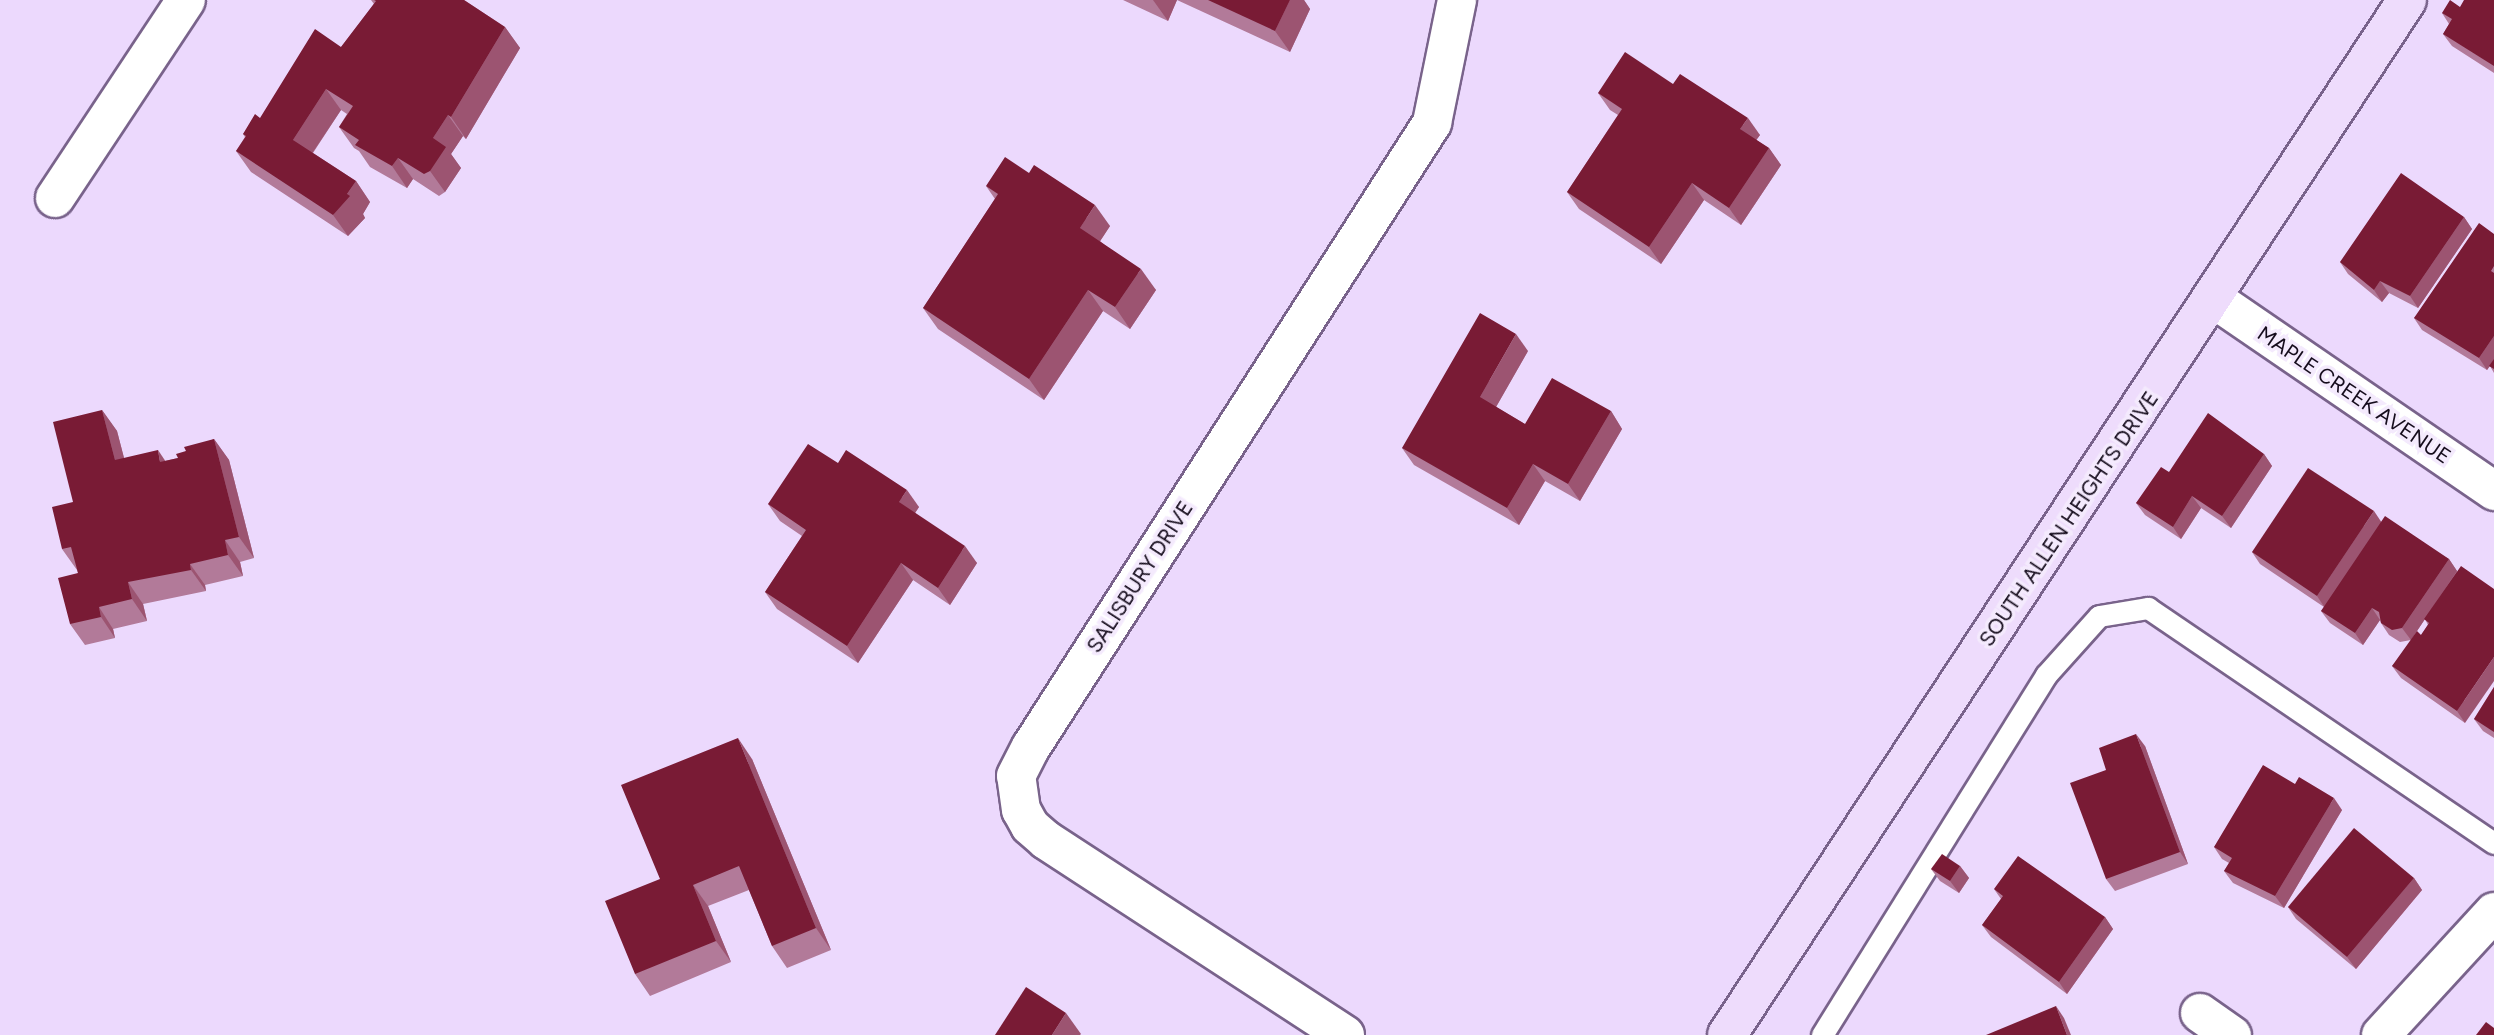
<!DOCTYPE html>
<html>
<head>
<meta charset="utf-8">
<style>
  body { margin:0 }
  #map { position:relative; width:2494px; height:1035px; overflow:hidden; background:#ecd9fd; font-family:Figtree,sans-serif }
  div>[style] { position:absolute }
  .roads { filter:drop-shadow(2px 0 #79638b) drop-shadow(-2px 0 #79638b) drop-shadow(0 2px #79638b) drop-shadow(0 -2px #79638b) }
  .lane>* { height:21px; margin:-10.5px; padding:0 10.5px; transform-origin:10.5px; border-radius:10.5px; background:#fff }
  .street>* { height:38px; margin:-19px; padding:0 19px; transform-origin:19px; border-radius:19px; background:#fff }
  .secondary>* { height:38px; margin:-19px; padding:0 19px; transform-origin:19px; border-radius:19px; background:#eedcfc }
  .wall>* { inset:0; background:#b27a99 }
  .shaded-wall>* { inset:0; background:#9c5471 }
  .building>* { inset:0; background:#791b35 }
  span { translate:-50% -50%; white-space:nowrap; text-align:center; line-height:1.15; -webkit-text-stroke:7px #f4eafd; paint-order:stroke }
  .street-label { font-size:21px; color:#150c1c }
</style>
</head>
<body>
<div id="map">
  <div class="roads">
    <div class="lane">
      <i style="left:1822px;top:1035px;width:424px;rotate:-58.1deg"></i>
      <i style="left:2046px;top:675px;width:79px;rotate:-48.1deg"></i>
      <i style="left:2099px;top:616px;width:50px;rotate:-9.3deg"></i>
      <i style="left:2148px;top:608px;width:418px;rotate:34.2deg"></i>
    </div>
    <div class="street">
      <i style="left:55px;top:198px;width:237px;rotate:-56.5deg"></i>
      <i style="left:2214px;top:299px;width:340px;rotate:34.4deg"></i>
      <i style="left:2200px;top:1013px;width:39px;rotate:35deg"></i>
      <i style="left:1345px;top:1035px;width:357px;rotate:-146.9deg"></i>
      <i style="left:1046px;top:840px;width:21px;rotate:-139deg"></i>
      <i style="left:1030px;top:826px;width:18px;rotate:-119deg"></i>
      <i style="left:1021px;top:810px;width:34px;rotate:-98deg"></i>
      <i style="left:1016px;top:776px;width:33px;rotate:-63deg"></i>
      <i style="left:1031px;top:747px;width:742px;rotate:-57.27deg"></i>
      <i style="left:1432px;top:123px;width:126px;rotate:-78.5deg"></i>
      <i style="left:2381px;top:1035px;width:167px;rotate:-47.4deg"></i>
    </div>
    <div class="secondary">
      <i style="left:1727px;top:1035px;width:1238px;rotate:-56.69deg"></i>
    </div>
  </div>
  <div class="wall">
    <i style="clip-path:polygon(371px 0,464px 0,505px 27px,520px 48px,466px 139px,463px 136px,451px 154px,461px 168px,445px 192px,439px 196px,413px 179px,407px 188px,370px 167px,359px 151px,354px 148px,339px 127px,347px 114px,341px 110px,313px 153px,356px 181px,370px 202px,363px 214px,365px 218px,348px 236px,251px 172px,236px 151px,245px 137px,243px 134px,341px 47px,374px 4px)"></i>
    <i style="clip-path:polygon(1123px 0,1304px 0,1310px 9px,1290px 52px,1177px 0,1168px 21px)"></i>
    <i style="clip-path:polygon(2494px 0,2494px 73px,2452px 46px,2443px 34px,2449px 24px,2442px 13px,2460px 7px)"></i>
    <i style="clip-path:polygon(1673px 84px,1760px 135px,1756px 140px,1769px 148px,1781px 165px,1741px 225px,1704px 200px,1661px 264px,1579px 209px,1567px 192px,1618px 115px,1610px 110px,1598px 93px)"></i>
    <i style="clip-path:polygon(986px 186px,1110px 226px,1100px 241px,1156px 290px,1130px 329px,1103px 311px,1044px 400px,938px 329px,923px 308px,995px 199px)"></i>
    <i style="clip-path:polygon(2464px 217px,2472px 229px,2418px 308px,2389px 293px,2382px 302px,2348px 274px,2340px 262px)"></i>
    <i style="clip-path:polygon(2494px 234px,2494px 373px,2490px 366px,2487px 370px,2422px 330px,2414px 318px)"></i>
    <i style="clip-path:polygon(1528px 351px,1496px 407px,1525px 424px,1611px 411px,1622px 429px,1580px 501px,1545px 481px,1519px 525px,1414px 465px,1402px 448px)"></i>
    <i style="clip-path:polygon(102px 410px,117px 431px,124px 458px,165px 461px,178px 458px,186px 451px,214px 439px,229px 460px,254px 558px,240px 562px,243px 576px,205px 585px,206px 591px,143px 604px,147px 621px,113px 629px,115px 638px,85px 645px,70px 624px,78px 573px,77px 570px,62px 549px,73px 502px)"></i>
    <i style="clip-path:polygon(2264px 454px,2272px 466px,2231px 528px,2201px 508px,2181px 539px,2145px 515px,2136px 503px,2169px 472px)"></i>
    <i style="clip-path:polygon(838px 463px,919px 507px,915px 513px,977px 563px,950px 605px,913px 580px,858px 663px,777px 609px,765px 592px,802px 536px,780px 521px,768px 504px)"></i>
    <i style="clip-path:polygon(2381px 522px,2449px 559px,2457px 571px,2465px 723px,2401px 678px,2392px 666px,2421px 635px,2428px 625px,2425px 619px,2411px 640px,2400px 642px,2389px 635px,2381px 623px,2380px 620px,2363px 645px,2330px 623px,2321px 611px,2324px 607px,2260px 564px,2252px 552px)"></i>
    <i style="clip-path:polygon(2494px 687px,2494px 738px,2483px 731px,2474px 719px)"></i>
    <i style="clip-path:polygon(2145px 746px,2188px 864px,2115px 891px,2106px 879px,2106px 770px)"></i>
    <i style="clip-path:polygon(752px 759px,831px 950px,787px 968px,772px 946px,749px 890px,708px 906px,731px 962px,650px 996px,635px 974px,660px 879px)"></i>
    <i style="clip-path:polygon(2295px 784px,2342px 810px,2284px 908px,2233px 883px,2224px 871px,2229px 863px,2222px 859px,2214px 847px)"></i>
    <i style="clip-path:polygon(1960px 866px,1969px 878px,1959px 893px,1940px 881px,1931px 869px)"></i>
    <i style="clip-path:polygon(2414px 878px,2422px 890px,2356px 969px,2296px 919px,2288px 907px)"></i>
    <i style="clip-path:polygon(1994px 889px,2105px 917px,2113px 929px,2067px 994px,1991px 937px,1982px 925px,2001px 899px)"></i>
  </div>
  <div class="shaded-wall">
    <i style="clip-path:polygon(1153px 0,1177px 0,1168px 21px)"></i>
    <i style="clip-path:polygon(1290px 0,1304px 0,1310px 9px,1290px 52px,1275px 31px)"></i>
    <i style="clip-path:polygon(505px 27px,520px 48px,466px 139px,451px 117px)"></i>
    <i style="clip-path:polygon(326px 89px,341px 110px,307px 161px,293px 140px)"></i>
    <i style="clip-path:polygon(448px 115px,463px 136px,451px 154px,461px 168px,445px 192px,430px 171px,433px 138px)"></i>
    <i style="clip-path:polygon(1748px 118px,1760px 135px,1752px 146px,1740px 129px)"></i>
    <i style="clip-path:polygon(1769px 148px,1781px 165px,1741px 225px,1729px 208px)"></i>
    <i style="clip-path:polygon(398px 158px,413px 179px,407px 188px,392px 166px)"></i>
    <i style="clip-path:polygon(356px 181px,370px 202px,363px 214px,365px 218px,348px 236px,333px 215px)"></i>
    <i style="clip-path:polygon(1692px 183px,1704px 200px,1661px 264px,1649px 247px)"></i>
    <i style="clip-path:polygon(1095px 205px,1110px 226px,1095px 249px,1080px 228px)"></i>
    <i style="clip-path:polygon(2464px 217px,2472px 229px,2418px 308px,2410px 296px)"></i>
    <i style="clip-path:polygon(1141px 269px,1156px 290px,1130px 329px,1115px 307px)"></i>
    <i style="clip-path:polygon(2380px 281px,2389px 293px,2382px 302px,2374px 290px)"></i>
    <i style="clip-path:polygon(1088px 290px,1103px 311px,1044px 400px,1029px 379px)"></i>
    <i style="clip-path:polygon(1516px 334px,1528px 351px,1492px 414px,1480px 397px)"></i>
    <i style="clip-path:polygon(2494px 336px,2494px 360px,2487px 370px,2479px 358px)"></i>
    <i style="clip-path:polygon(102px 410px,117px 431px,130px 481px,115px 460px)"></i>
    <i style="clip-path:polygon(1611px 411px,1622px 429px,1580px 501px,1568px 484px)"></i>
    <i style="clip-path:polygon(214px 439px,229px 460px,254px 558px,239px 537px)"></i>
    <i style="clip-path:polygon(158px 450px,172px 471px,160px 462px)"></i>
    <i style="clip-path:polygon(2264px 454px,2272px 466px,2231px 528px,2222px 516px)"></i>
    <i style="clip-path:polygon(1533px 464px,1545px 481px,1519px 525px,1507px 508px)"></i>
    <i style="clip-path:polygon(907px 490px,919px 507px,911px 519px,899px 502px)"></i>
    <i style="clip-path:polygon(2192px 496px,2201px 508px,2181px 539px,2173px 527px)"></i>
    <i style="clip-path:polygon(2374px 511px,2382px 523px,2325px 608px,2317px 596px)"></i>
    <i style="clip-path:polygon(225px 540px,240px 562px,243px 576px,228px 555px)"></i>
    <i style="clip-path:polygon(965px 546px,977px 563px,950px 605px,938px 588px)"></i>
    <i style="clip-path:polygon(2449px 559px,2457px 571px,2411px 640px,2402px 628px)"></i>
    <i style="clip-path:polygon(901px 563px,913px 580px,858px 663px,847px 646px)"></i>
    <i style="clip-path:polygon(190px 564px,205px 585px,206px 591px,191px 570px)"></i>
    <i style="clip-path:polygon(128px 582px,143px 604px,147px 621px,132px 599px)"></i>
    <i style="clip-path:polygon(99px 607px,113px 629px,115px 638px,101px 617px)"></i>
    <i style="clip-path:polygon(2372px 608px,2380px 620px,2363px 645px,2355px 633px)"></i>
    <i style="clip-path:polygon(2494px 657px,2494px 681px,2465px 723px,2457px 711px)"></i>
    <i style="clip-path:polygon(2136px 734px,2145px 746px,2188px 864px,2180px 852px)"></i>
    <i style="clip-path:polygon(738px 738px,752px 759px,831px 950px,816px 928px)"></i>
    <i style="clip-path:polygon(2334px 798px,2342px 810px,2284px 908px,2275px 896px)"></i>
    <i style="clip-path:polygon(1960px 866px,1969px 878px,1959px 893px,1950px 881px)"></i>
    <i style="clip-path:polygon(2414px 878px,2422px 890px,2356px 969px,2347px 957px)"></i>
    <i style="clip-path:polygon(693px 885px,708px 906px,731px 962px,716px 941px)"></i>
    <i style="clip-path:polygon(2105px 917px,2113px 929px,2067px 994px,2059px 982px)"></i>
    <i style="clip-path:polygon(2056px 1006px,2064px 1018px,2071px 1035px,2067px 1035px)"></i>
    <i style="clip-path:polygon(1066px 1013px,1081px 1034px,1080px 1035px,1052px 1035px)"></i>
  </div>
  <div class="building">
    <i style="clip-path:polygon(374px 0,464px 0,505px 27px,451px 117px,448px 115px,433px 138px,446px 147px,430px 171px,424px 174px,398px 158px,392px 166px,355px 145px,359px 140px,339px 127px,353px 106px,326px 89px,293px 140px,356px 181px,347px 194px,350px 196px,333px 215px,236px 151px,246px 136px,243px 134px,255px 114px,260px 118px,315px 29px,341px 47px,376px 1px)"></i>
    <i style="clip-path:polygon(1208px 0,1290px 0,1275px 31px)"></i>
    <i style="clip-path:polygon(2450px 0,2460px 7px,2464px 0,2494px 0,2494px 66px,2443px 34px,2452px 19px,2442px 13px)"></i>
    <i style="clip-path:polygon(1625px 52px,1673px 84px,1680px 74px,1748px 118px,1740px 129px,1769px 148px,1729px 208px,1692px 183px,1649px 247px,1567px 192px,1622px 109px,1598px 93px)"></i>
    <i style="clip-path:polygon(1005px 157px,1029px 173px,1034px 165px,1095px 205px,1080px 228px,1141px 269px,1115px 307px,1088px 290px,1029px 379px,923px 308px,998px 194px,986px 186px)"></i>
    <i style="clip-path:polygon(2401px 173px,2464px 217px,2410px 296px,2380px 281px,2374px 290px,2340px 262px)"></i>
    <i style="clip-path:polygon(2479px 223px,2494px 234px,2494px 266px,2491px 271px,2494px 273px,2494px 336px,2479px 358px,2414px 318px)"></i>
    <i style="clip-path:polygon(1480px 313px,1516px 334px,1480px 397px,1525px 424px,1552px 378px,1611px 411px,1568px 484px,1533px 464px,1507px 508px,1402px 448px)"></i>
    <i style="clip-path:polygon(2494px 359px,2494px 369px,2489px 366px)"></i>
    <i style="clip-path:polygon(102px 410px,115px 460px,158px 450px,160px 462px,178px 458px,176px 454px,186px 451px,184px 447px,214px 439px,239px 537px,225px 540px,228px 555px,190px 564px,191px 570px,128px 582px,132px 599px,99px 607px,101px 617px,70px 624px,58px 578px,78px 573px,71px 547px,62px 549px,52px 507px,73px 502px,53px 422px)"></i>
    <i style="clip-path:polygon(2208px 413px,2264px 454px,2222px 516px,2192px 496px,2173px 527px,2136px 503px,2161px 467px,2169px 472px)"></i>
    <i style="clip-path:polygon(808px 444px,838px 463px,846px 450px,907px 490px,899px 502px,965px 546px,938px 588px,901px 563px,847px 646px,765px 592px,806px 530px,768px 504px)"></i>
    <i style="clip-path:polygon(2308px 468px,2374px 511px,2317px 596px,2252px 552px)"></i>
    <i style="clip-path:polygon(2385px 516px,2449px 559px,2402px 628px,2392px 630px,2381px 623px,2379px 612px,2372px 608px,2355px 633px,2321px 611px)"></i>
    <i style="clip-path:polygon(2461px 566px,2494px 589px,2494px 657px,2457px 711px,2392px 666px,2417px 631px,2421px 635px,2429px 623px,2424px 619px)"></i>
    <i style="clip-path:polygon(2494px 687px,2494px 732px,2474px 719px)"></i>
    <i style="clip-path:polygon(2136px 734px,2180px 852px,2106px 879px,2070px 783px,2106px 770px,2099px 748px)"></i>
    <i style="clip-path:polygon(738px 738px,816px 928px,772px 946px,739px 866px,693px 885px,716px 941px,635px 974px,605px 901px,660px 879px,621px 785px)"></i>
    <i style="clip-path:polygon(2263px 765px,2295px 784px,2299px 777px,2334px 798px,2275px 896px,2224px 871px,2232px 858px,2214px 847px)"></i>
    <i style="clip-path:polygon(2354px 828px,2414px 878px,2347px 957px,2288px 907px)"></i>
    <i style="clip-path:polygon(1942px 854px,1960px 866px,1950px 881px,1931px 869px)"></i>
    <i style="clip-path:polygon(2018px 856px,2105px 917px,2059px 982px,1982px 925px,2003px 896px,1994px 889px)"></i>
    <i style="clip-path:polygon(1026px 987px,1066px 1013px,1052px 1035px,995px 1035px)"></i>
    <i style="clip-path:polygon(2056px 1006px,2067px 1035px,1986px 1035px)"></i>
    <i style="clip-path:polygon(2486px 1022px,2494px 1028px,2494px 1035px,2476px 1035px)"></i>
  </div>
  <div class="street-label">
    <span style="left:2354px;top:395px;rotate:34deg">MAPLE CREEK AVENUE</span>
    <span style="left:2069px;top:519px;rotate:-56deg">SOUTH ALLEN HEIGHTS DRIVE</span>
    <span style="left:1140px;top:577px;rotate:-57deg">SALISBURY DRIVE</span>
  </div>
</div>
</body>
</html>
